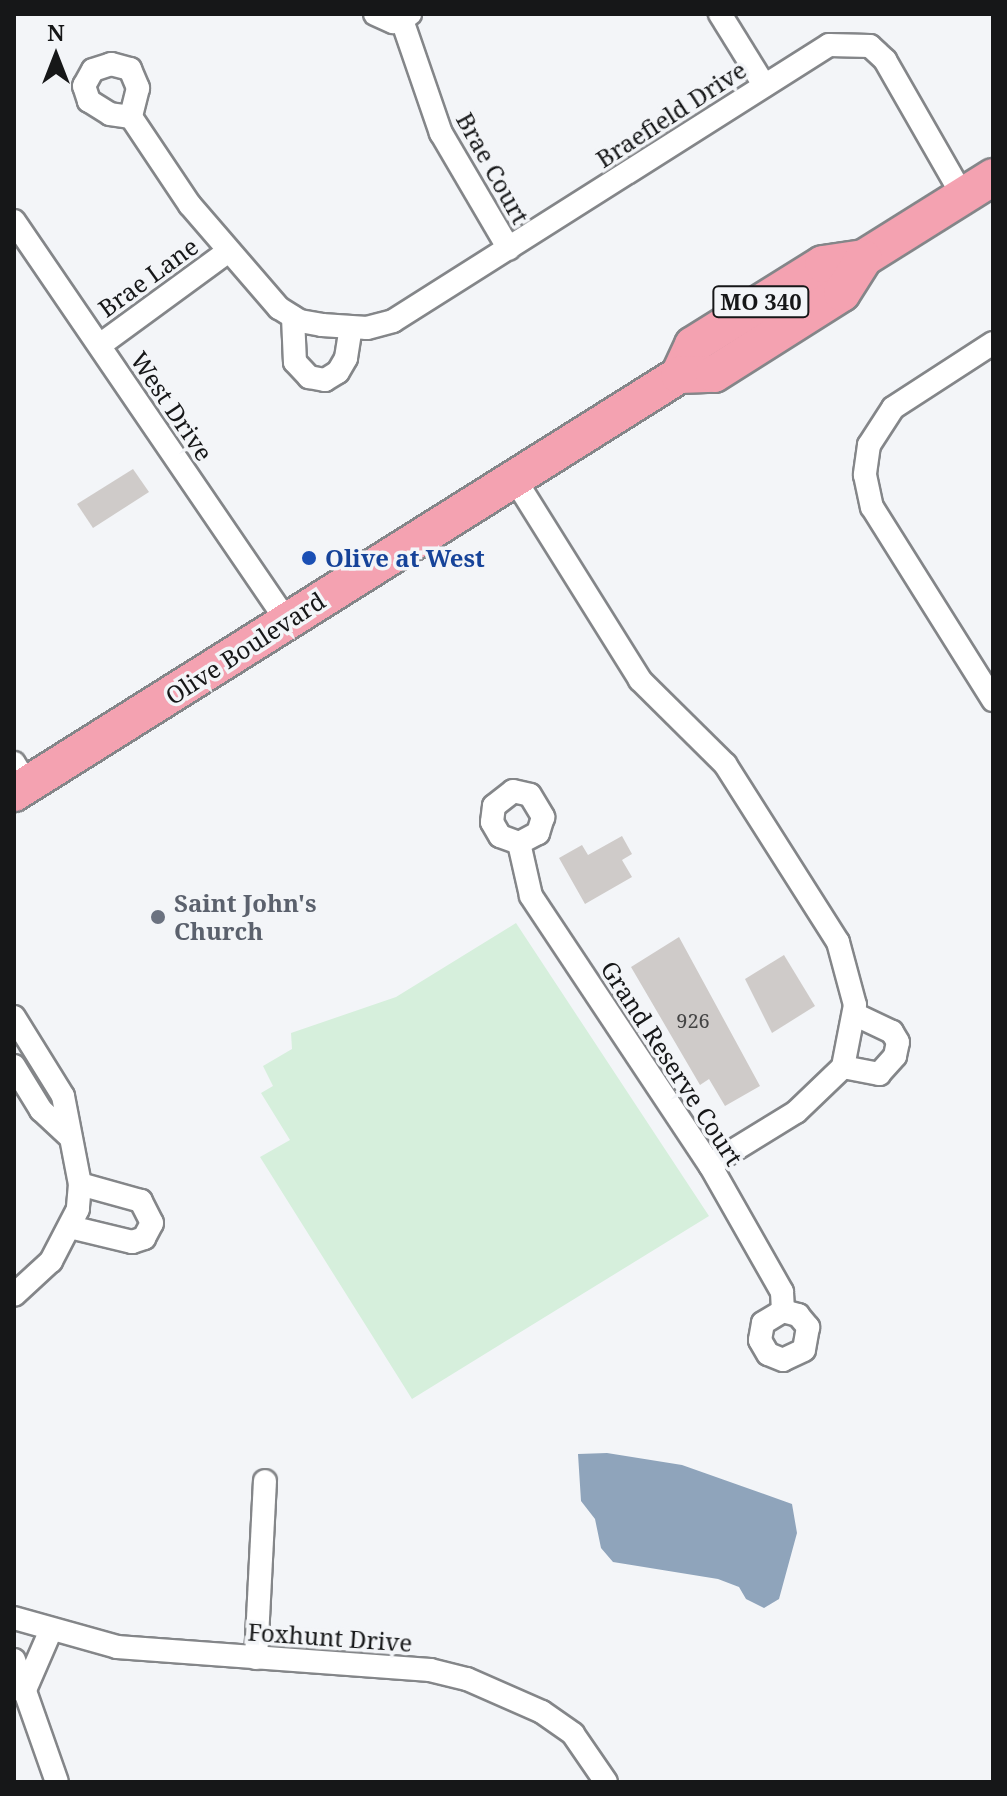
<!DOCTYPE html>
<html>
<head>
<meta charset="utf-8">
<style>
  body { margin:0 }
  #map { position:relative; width:1007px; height:1796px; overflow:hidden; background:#f3f5f8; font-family:"Noto Serif",serif }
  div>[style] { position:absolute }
  .green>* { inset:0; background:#d6efdc }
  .water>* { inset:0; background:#8fa4bb }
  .building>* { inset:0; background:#cfcbc9 }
  .roads { filter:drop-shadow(2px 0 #848689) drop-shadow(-2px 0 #848689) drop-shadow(0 2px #848689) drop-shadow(0 -2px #848689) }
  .street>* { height:22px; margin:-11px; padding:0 11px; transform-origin:11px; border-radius:11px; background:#fff }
  .primary>* { height:36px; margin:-18px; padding:0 18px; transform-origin:18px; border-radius:18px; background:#f4a2b1 }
  .dots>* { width:22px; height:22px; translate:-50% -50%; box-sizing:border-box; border:4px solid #f3f5f8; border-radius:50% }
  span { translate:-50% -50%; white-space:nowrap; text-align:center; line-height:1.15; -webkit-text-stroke:7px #f3f5f8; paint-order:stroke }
  .number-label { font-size:20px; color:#444 }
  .number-label span { -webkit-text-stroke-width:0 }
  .shield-label span { padding:2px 6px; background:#f3f5f8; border:2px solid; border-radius:6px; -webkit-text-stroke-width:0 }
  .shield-label { font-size:22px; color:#161718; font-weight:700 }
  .street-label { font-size:24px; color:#161718 }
  .transit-label { font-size:24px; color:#164399; font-weight:700 }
  .left { translate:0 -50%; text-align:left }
  .worship-label { font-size:24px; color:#5b616d; font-weight:700 }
  .frame { position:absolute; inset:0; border:16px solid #161718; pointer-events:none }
  .north { position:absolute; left:16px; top:16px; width:80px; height:80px; -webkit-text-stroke:6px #f3f5f8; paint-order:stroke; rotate:0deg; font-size:22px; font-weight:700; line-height:32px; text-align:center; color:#161718 }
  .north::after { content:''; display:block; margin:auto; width:28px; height:36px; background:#161718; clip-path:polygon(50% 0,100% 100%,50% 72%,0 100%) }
</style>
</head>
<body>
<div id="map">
  <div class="green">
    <i style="clip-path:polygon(516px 923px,709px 1216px,412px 1399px,260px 1157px,290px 1140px,261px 1093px,273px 1086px,263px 1066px,292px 1049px,291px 1033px,396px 997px)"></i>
  </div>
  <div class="water">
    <i style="clip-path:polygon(607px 1453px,682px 1465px,792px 1504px,797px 1533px,779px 1599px,764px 1608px,746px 1599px,739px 1587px,718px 1579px,613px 1562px,601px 1548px,595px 1519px,581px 1501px,578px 1454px)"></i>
  </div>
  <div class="building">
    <i style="clip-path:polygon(133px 469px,149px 492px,93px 528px,77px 504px)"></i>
    <i style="clip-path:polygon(622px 836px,632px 854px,622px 860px,632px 877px,585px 904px,559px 858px,582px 845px,588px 855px)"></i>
    <i style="clip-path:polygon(679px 937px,760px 1086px,725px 1106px,709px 1079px,700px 1085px,631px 967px)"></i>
    <i style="clip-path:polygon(784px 955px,815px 1006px,772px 1033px,745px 979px)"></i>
  </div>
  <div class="roads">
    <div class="street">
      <i style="left:375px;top:14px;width:20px;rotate:24deg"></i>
      <i style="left:393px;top:22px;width:19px;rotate:-25deg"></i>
      <i style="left:720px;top:14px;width:84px;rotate:58.2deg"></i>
      <i style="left:402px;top:20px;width:120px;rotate:71deg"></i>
      <i style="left:441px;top:133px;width:134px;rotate:59.6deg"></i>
      <i style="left:131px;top:117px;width:21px;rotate:-172deg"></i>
      <i style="left:110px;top:114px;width:25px;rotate:-148deg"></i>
      <i style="left:89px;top:101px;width:16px;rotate:-108deg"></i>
      <i style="left:84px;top:86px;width:18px;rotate:-61deg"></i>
      <i style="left:93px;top:70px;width:19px;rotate:-18deg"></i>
      <i style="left:111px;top:64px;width:20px;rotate:15deg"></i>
      <i style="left:130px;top:69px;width:21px;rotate:67deg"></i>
      <i style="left:138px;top:88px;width:30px;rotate:104deg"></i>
      <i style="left:131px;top:117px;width:106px;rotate:56.2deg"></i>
      <i style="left:190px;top:205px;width:136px;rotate:49.2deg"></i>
      <i style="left:279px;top:308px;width:25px;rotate:32deg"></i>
      <i style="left:300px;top:321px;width:22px;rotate:10deg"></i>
      <i style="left:322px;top:325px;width:45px;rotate:3.8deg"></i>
      <i style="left:367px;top:328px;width:27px;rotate:-15deg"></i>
      <i style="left:393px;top:321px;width:516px;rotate:-32.33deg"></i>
      <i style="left:829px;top:45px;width:41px;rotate:1.4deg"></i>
      <i style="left:870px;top:46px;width:21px;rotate:43deg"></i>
      <i style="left:885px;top:60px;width:157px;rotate:60.2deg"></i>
      <i style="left:14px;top:221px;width:484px;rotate:55.7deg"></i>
      <i style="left:293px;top:317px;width:45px;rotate:87.5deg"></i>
      <i style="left:295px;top:362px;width:21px;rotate:47deg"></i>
      <i style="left:309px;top:377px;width:16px;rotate:11deg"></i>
      <i style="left:325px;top:380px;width:15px;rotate:-32deg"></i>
      <i style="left:338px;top:372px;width:16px;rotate:-60deg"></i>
      <i style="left:346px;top:358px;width:30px;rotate:-81deg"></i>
      <i style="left:993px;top:343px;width:119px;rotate:147deg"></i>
      <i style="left:893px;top:408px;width:44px;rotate:123deg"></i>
      <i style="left:869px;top:445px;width:30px;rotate:98deg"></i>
      <i style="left:865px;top:475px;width:33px;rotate:78deg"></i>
      <i style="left:872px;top:507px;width:228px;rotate:57.9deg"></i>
      <i style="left:100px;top:345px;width:157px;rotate:-36.2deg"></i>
      <i style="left:514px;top:478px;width:238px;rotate:58deg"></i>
      <i style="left:640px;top:680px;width:120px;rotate:44.7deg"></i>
      <i style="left:725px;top:764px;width:211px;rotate:57.6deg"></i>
      <i style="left:838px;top:942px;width:65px;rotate:74.9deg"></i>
      <i style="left:855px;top:1005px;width:63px;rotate:101deg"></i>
      <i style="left:843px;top:1067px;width:65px;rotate:136.2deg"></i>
      <i style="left:796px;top:1112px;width:101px;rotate:148.4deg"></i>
      <i style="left:14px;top:763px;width:26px;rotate:59deg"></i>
      <i style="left:519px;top:843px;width:20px;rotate:-160deg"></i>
      <i style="left:500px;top:836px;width:16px;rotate:-120deg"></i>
      <i style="left:492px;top:822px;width:16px;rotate:-83deg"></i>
      <i style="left:494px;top:806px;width:24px;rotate:-38deg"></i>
      <i style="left:513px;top:791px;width:17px;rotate:13deg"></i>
      <i style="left:530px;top:795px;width:26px;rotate:59deg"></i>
      <i style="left:543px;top:817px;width:17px;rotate:107deg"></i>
      <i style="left:538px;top:833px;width:21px;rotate:152deg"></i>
      <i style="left:519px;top:843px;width:54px;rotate:77.2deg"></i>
      <i style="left:531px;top:896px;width:323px;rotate:56.4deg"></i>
      <i style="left:710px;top:1165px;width:146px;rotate:60.4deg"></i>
      <i style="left:782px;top:1292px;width:19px;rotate:87deg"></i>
      <i style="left:783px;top:1311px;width:16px;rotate:15deg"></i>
      <i style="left:798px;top:1315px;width:16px;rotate:50deg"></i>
      <i style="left:808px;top:1327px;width:23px;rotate:100deg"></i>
      <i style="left:804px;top:1350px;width:23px;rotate:155deg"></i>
      <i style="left:783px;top:1360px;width:16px;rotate:-158deg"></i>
      <i style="left:768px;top:1354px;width:16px;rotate:-120deg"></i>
      <i style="left:760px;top:1340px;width:17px;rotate:-80deg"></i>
      <i style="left:763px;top:1323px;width:23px;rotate:-31deg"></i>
      <i style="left:14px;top:1017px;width:93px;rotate:58.2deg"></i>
      <i style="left:63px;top:1096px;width:90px;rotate:79.1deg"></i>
      <i style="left:80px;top:1184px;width:25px;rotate:95deg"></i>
      <i style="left:78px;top:1209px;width:59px;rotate:117.4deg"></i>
      <i style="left:51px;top:1261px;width:50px;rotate:137.4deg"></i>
      <i style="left:14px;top:1066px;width:52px;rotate:58.5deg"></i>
      <i style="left:41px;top:1110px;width:40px;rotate:43deg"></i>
      <i style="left:843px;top:1067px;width:37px;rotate:11deg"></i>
      <i style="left:879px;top:1074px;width:24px;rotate:-48deg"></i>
      <i style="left:895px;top:1056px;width:14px;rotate:-78deg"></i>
      <i style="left:898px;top:1042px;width:12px;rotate:-121deg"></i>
      <i style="left:892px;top:1032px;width:42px;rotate:-154.7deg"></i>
      <i style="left:70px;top:1227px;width:64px;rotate:13.6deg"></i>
      <i style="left:132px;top:1242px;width:13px;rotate:-18deg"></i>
      <i style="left:144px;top:1238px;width:17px;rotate:-62deg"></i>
      <i style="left:152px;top:1223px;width:25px;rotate:-117deg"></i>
      <i style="left:141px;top:1201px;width:63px;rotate:-164.4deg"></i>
      <i style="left:14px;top:1618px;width:107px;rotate:15.7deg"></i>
      <i style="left:117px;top:1647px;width:314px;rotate:4.2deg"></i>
      <i style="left:430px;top:1670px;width:38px;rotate:14deg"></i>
      <i style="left:467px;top:1679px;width:82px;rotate:23.7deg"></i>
      <i style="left:542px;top:1712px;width:38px;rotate:35deg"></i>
      <i style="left:573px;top:1734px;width:58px;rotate:55.5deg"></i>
      <i style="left:256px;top:1658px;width:177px;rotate:-87.1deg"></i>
      <i style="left:14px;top:1660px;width:129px;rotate:70.6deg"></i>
      <i style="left:24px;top:1692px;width:68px;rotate:-66.5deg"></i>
    </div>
    <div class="primary">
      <i style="left:679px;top:375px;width:33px;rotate:-65deg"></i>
      <i style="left:693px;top:345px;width:153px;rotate:-31.9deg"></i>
      <i style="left:823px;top:264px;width:41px;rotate:-8.3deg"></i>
      <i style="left:864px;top:258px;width:152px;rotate:-32.1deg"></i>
      <i style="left:14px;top:793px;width:785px;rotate:-32.15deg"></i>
      <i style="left:679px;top:375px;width:35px;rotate:-2deg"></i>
      <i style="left:714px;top:374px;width:151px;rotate:-32.3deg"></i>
      <i style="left:842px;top:293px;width:41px;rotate:-57.8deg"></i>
    </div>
  </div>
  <div class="dots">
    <i style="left:309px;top:558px;background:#1a4fb4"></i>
    <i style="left:158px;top:917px;background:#6b7280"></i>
  </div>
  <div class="number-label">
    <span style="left:693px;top:1020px">926</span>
  </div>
  <div class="shield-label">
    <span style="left:761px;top:302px">MO 340</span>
  </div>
  <div class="street-label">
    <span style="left:671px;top:114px;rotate:-33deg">Braefield Drive</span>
    <span style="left:493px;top:168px;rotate:61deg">Brae Court</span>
    <span style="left:148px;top:277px;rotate:-36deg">Brae Lane</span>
    <span style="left:172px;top:406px;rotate:56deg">West Drive</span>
    <span style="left:245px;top:648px;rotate:-33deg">Olive Boulevard</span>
    <span style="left:672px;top:1063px;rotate:57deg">Grand Reserve Court</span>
    <span style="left:330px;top:1637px;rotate:4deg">Foxhunt Drive</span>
  </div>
  <div class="transit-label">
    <span class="left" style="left:325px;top:558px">Olive at West</span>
  </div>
  <div class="worship-label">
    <span class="left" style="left:174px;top:917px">Saint John's<br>Church</span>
  </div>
  <div class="frame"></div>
  <div class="north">N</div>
</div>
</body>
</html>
